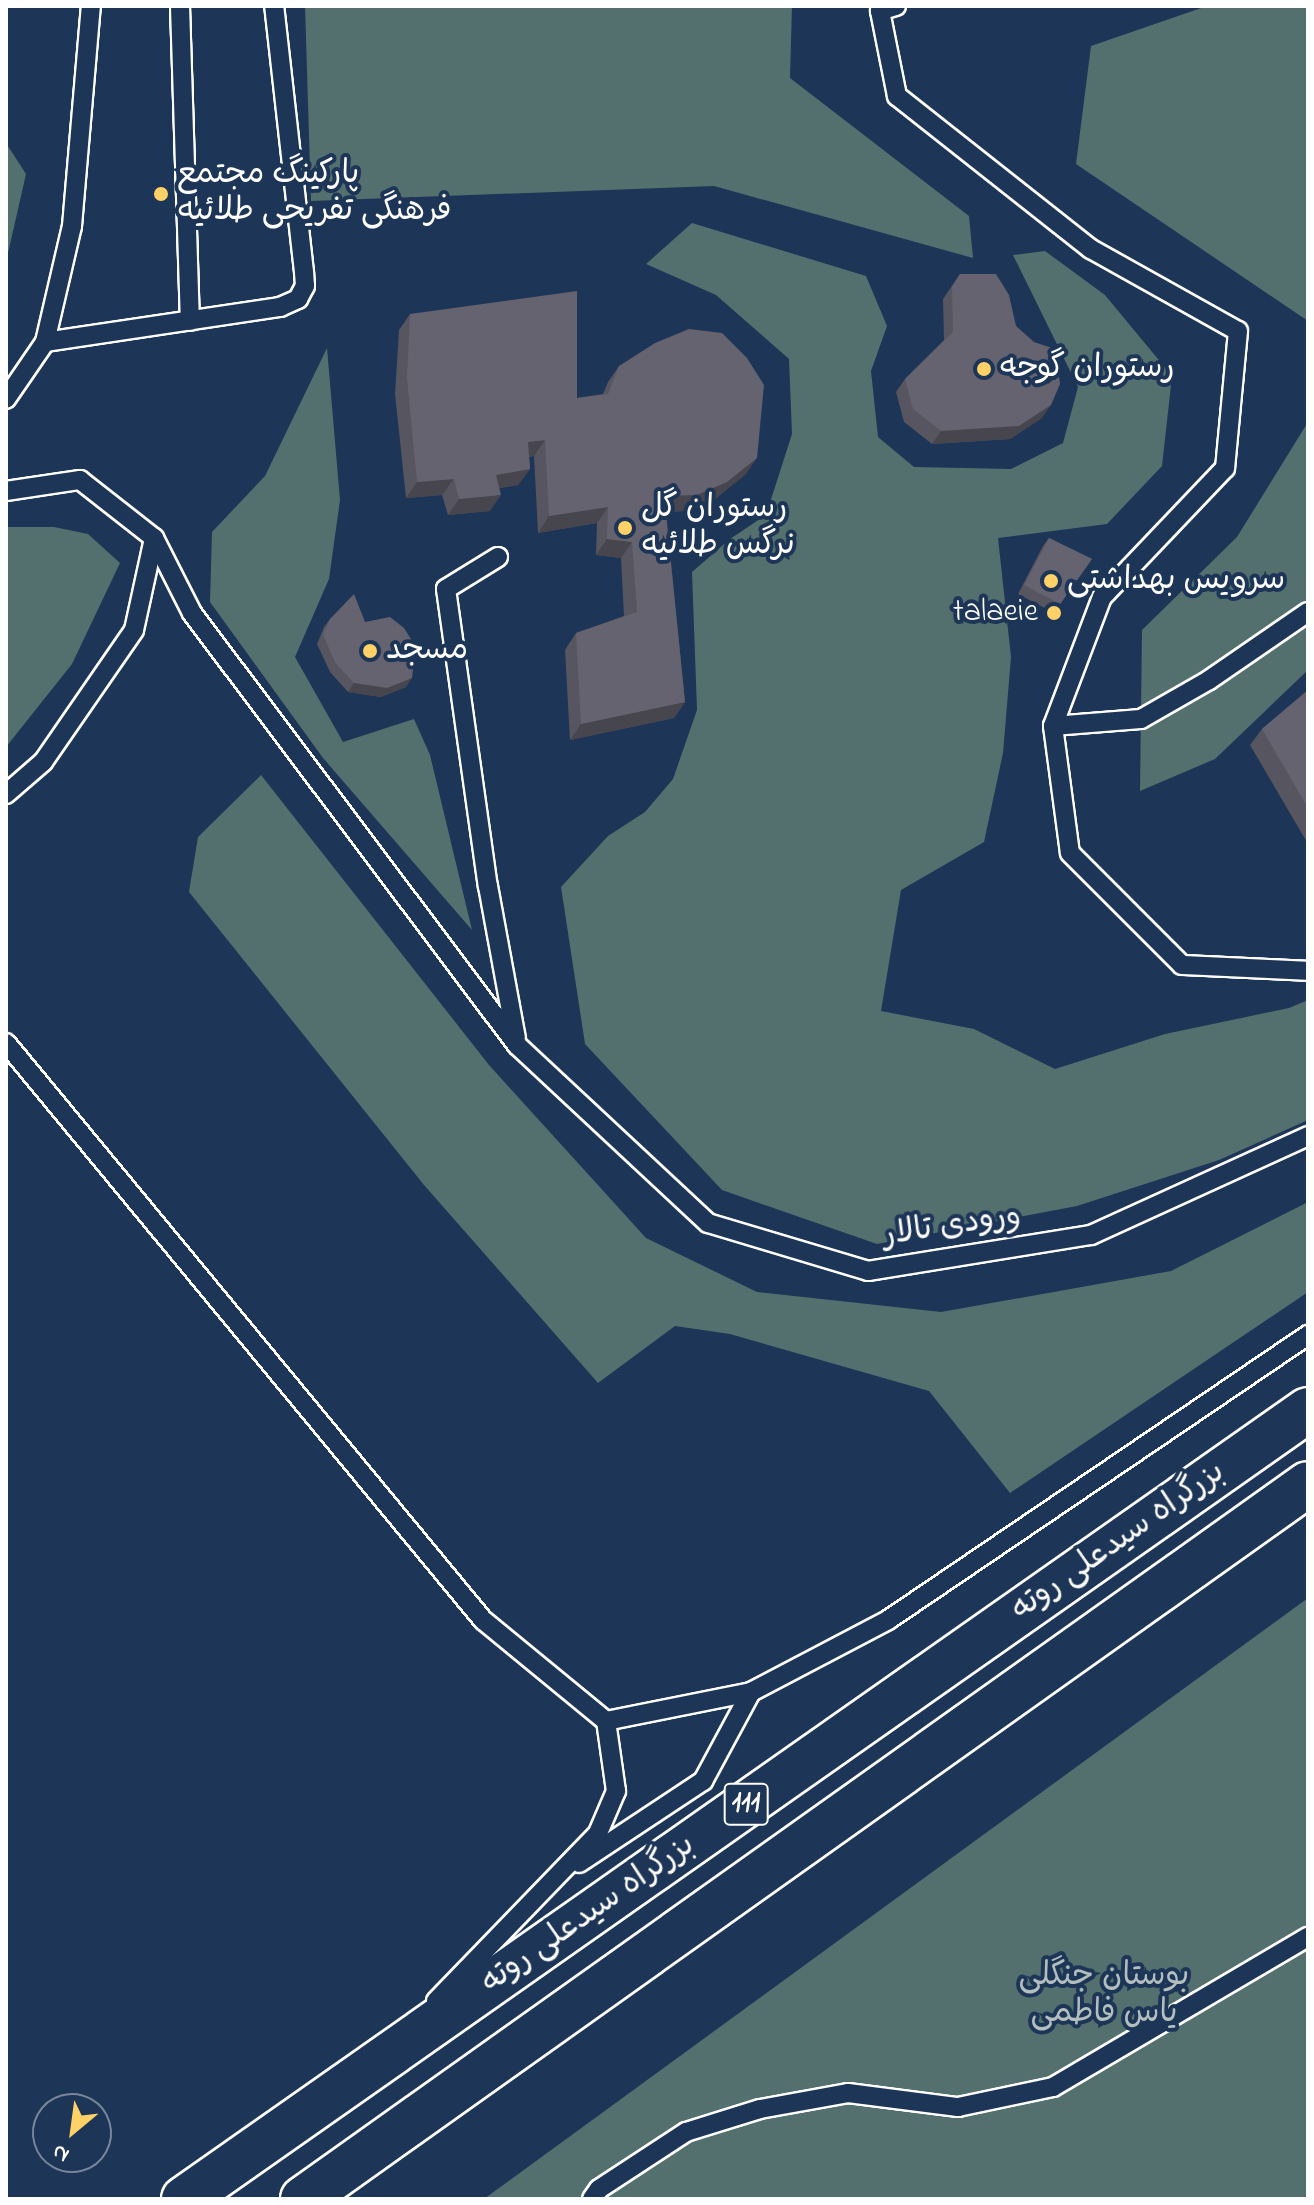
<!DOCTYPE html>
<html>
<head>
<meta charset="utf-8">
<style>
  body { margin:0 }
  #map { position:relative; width:1314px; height:2205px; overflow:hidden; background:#1d3557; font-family:"Indie Flower","Playpen Sans Arabic",sans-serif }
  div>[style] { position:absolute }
  .green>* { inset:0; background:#53706e }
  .roads { filter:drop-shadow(2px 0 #fff) drop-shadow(-2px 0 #fff) drop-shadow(0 2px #fff) drop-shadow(0 -2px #fff) }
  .service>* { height:18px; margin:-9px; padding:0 9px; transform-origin:9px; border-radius:9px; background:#1d3557 }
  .trunk>* { height:44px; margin:-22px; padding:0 22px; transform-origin:22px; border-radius:22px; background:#1d3557 }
  .wall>* { inset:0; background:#575560 }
  .shaded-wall>* { inset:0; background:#47454e }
  .building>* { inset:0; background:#656370 }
  .dots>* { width:22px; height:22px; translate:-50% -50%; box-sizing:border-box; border:4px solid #1d3557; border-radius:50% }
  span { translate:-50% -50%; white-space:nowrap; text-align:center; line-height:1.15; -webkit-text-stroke:8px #1d3557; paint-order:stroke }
  .shield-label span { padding:2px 6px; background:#1d3557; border:2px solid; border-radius:6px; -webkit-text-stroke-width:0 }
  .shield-label { font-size:30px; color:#fff; font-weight:700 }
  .poi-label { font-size:32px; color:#fff }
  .left { translate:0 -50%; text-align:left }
  .right { translate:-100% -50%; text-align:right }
  .street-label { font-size:32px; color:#fff }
  .park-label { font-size:32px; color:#b2bfbe }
  .frame { position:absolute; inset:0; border:8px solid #fff; pointer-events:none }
  .north { position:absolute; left:32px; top:2093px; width:80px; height:80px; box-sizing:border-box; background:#1d3557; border:2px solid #77869a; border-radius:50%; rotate:209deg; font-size:22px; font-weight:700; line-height:32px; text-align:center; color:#fff }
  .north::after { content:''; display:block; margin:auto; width:28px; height:36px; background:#ffd166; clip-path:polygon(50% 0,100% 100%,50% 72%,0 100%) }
</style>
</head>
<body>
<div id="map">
  <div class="green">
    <i style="clip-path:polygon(305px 6px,792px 6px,790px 78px,969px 216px,973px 258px,714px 186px,311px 201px)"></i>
    <i style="clip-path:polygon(1207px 6px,1308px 6px,1308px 321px,1076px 164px,1091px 46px)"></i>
    <i style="clip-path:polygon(6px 143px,26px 174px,6px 262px)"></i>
    <i style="clip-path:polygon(692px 223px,866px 276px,887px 326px,871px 371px,878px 437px,914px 467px,1011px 469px,1063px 443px,1078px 387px,1013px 255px,1045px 251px,1105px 295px,1172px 376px,1162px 466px,1107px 524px,998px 538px,1011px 657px,1003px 753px,984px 842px,901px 890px,881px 1011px,974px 1029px,1055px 1069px,1165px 1034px,1289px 1008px,1308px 1000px,1308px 1120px,1219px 1160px,1077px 1206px,877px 1244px,722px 1190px,585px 1044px,561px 887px,608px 836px,645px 812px,673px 779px,697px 710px,692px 572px,730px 539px,766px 515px,792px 434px,789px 359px,716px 295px,646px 264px)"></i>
    <i style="clip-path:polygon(327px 348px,340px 500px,329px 579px,295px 657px,343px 742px,414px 719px,430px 755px,472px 930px,323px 758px,210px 602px,212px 532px,265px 476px)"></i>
    <i style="clip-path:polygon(1308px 422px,1308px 670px,1215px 759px,1140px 791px,1142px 630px,1237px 537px)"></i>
    <i style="clip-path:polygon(6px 527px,54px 527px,88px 534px,120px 563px,72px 664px,6px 747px)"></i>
    <i style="clip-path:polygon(261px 775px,489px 1065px,646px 1238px,757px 1292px,941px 1312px,1171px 1271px,1308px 1202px,1308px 1292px,1010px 1493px,929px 1391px,730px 1334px,675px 1326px,598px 1383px,424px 1185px,189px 892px,198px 837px)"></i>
    <i style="clip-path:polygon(1308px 1598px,1308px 2199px,484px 2199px)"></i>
  </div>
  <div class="roads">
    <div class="service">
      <i style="left:180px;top:6px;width:315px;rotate:88.2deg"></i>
      <i style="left:896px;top:6px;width:17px;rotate:163deg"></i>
      <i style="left:880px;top:11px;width:87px;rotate:78.7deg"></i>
      <i style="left:897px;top:96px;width:247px;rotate:38.3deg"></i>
      <i style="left:1091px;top:249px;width:168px;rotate:29.2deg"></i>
      <i style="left:1238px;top:331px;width:138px;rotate:95.4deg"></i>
      <i style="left:1225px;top:468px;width:178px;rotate:133.6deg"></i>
      <i style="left:1102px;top:597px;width:138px;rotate:110.8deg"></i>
      <i style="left:1053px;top:726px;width:128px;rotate:82.4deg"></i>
      <i style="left:1070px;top:853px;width:158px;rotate:45deg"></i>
      <i style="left:1182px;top:965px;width:126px;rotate:2.7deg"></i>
      <i style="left:45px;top:342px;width:238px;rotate:-8.5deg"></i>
      <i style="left:280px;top:307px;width:20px;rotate:-24deg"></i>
      <i style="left:298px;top:299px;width:15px;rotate:-62deg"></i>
      <i style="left:305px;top:286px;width:14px;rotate:-94deg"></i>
      <i style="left:304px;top:272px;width:268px;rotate:-96.4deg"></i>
      <i style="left:6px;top:399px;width:69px;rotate:-55.6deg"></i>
      <i style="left:45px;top:342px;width:119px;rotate:-76.9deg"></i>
      <i style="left:72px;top:226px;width:221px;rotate:-85.1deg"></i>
      <i style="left:6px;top:491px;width:75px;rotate:-8.5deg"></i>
      <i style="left:80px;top:480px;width:94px;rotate:38.1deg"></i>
      <i style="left:154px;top:538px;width:84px;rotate:63.1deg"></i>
      <i style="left:192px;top:613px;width:541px;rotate:53.05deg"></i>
      <i style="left:517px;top:1045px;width:261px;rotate:43deg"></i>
      <i style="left:708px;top:1223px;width:167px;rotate:16.7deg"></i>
      <i style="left:868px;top:1271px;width:226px;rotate:-9.2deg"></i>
      <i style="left:1091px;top:1235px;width:239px;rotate:-24.5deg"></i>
      <i style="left:498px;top:557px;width:61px;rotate:148.4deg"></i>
      <i style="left:446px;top:589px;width:300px;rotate:82deg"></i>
      <i style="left:488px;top:886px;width:155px;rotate:79.6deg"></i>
      <i style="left:1053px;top:726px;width:88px;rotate:-4.5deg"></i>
      <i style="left:1141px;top:719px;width:78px;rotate:-29.8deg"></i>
      <i style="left:1209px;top:680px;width:120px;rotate:-34.5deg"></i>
      <i style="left:6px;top:794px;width:49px;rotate:-40.9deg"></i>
      <i style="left:43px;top:762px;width:160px;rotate:-55.4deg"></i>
      <i style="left:134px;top:630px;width:94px;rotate:-77.7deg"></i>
      <i style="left:6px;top:1043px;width:749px;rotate:50.42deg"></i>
      <i style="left:483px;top:1620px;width:159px;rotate:39.4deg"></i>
      <i style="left:606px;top:1721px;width:148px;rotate:-11.3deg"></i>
      <i style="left:751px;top:1692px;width:155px;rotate:-27.7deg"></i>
      <i style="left:888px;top:1620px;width:508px;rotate:-34.16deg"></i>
      <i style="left:579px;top:1863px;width:149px;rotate:-33.5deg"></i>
      <i style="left:703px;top:1781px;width:101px;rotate:-61.7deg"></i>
      <i style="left:436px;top:2001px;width:233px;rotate:-46deg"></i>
      <i style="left:598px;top:1833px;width:46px;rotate:-66.8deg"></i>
      <i style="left:616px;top:1791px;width:71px;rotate:-98.1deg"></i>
      <i style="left:592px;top:2199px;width:12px;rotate:-55deg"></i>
      <i style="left:599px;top:2189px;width:104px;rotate:-33.2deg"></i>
      <i style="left:686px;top:2132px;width:77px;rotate:-17.3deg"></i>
      <i style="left:760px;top:2109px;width:89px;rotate:-10.3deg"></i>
      <i style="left:848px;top:2093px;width:111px;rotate:7.3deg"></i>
      <i style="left:958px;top:2107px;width:97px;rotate:-11.9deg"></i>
      <i style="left:1053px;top:2087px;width:296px;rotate:-30.5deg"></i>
    </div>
    <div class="trunk">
      <i style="left:184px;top:2199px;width:1373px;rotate:-35.07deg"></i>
      <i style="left:303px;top:2199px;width:1233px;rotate:-35.43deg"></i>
    </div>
  </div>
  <div class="wall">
    <i style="clip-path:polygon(960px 274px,1016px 326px,1042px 418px,1010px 439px,932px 444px,904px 422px,896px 392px,905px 379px,944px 340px,943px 299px)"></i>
    <i style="clip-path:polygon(410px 314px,577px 398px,603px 394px,608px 382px,619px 366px,746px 474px,715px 499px,686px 511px,666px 512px,685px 702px,674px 718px,570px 740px,565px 650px,576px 633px,624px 616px,621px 558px,596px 555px,597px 523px,538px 533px,534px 456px,529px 457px,530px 469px,518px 485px,499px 488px,490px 511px,448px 515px,442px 495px,406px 498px,395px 394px,399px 330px)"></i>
    <i style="clip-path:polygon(1049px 538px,1092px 559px,1054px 613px,1018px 594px,1043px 546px)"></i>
    <i style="clip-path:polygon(330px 619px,365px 622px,406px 687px,381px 697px,348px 692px,330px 672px,317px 644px,324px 627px)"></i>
    <i style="clip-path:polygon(1308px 690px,1308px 844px,1250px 745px,1262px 729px)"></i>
  </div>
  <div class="shaded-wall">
    <i style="clip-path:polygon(1051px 405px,1042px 418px,1010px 439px,932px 444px,941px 431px)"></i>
    <i style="clip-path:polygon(545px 440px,534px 456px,516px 458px,528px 442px)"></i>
    <i style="clip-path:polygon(757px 458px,746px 474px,715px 499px,686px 511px,653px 512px,664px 496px)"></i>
    <i style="clip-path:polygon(530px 469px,518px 485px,485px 491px,496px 475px)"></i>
    <i style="clip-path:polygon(454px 479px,442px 495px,406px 498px,417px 482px)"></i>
    <i style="clip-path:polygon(501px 495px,490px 511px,448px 515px,459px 499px)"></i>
    <i style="clip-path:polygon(608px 507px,597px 523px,538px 533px,549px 516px)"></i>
    <i style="clip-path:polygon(607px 539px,632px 542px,621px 558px,596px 555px)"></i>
    <i style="clip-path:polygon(412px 678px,406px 687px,381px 697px,348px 692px,354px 683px)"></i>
    <i style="clip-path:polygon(685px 702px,674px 718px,570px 740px,581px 724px)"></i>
  </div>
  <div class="building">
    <i style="clip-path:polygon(960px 274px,996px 274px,1009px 295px,1016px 326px,1034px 342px,1055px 349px,1060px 384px,1051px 405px,1019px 426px,941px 431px,913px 409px,905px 379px,953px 332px,952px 287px)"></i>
    <i style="clip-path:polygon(577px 291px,577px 398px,608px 394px,619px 366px,655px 343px,689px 329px,722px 333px,747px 358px,764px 385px,757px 458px,727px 482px,697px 495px,664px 496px,685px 702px,581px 724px,576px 633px,637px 612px,632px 542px,607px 539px,608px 507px,549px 516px,545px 440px,528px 442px,530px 469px,496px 475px,501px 495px,459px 499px,454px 479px,417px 482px,407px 378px,410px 314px)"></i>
    <i style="clip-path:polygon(1049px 538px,1092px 559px,1060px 604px,1024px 585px)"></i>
    <i style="clip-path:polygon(354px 594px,365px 622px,390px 617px,404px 628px,416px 647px,412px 678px,387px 688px,354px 683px,336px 664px,323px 635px,330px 619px)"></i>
    <i style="clip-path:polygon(1308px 690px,1308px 808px,1262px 729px)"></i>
  </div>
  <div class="dots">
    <i style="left:161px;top:194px;background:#ffd166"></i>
    <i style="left:984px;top:369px;background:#ffd166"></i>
    <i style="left:625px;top:528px;background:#ffd166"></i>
    <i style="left:1051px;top:581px;background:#ffd166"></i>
    <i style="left:1054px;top:613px;background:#ffd166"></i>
    <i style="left:370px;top:651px;background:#ffd166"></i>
  </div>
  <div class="shield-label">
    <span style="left:746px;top:1804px">111</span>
  </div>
  <div class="poi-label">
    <span class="left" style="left:177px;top:194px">پارکینگ مجتمع<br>فرهنگی تفریحی طلائیه</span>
    <span class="left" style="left:1000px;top:369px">رستوران گوجه</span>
    <span class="left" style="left:641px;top:528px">رستوران گل<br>نرگس طلائیه</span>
    <span class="left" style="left:1067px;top:581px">سرویس بهداشتی</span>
    <span class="right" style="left:1038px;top:613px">talaeie</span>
    <span class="left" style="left:386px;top:651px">مسجد</span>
  </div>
  <div class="street-label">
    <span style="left:952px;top:1227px;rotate:-9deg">ورودی تالار</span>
    <span style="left:1119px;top:1542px;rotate:-35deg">بزرگراه سیدعلی روته</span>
    <span style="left:589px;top:1915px;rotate:-35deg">بزرگراه سیدعلی روته</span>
  </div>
  <div class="park-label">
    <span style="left:1104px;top:1996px">بوستان جنگلی<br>یاس فاطمی</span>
  </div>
  <div class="frame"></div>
  <div class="north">N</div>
</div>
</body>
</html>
